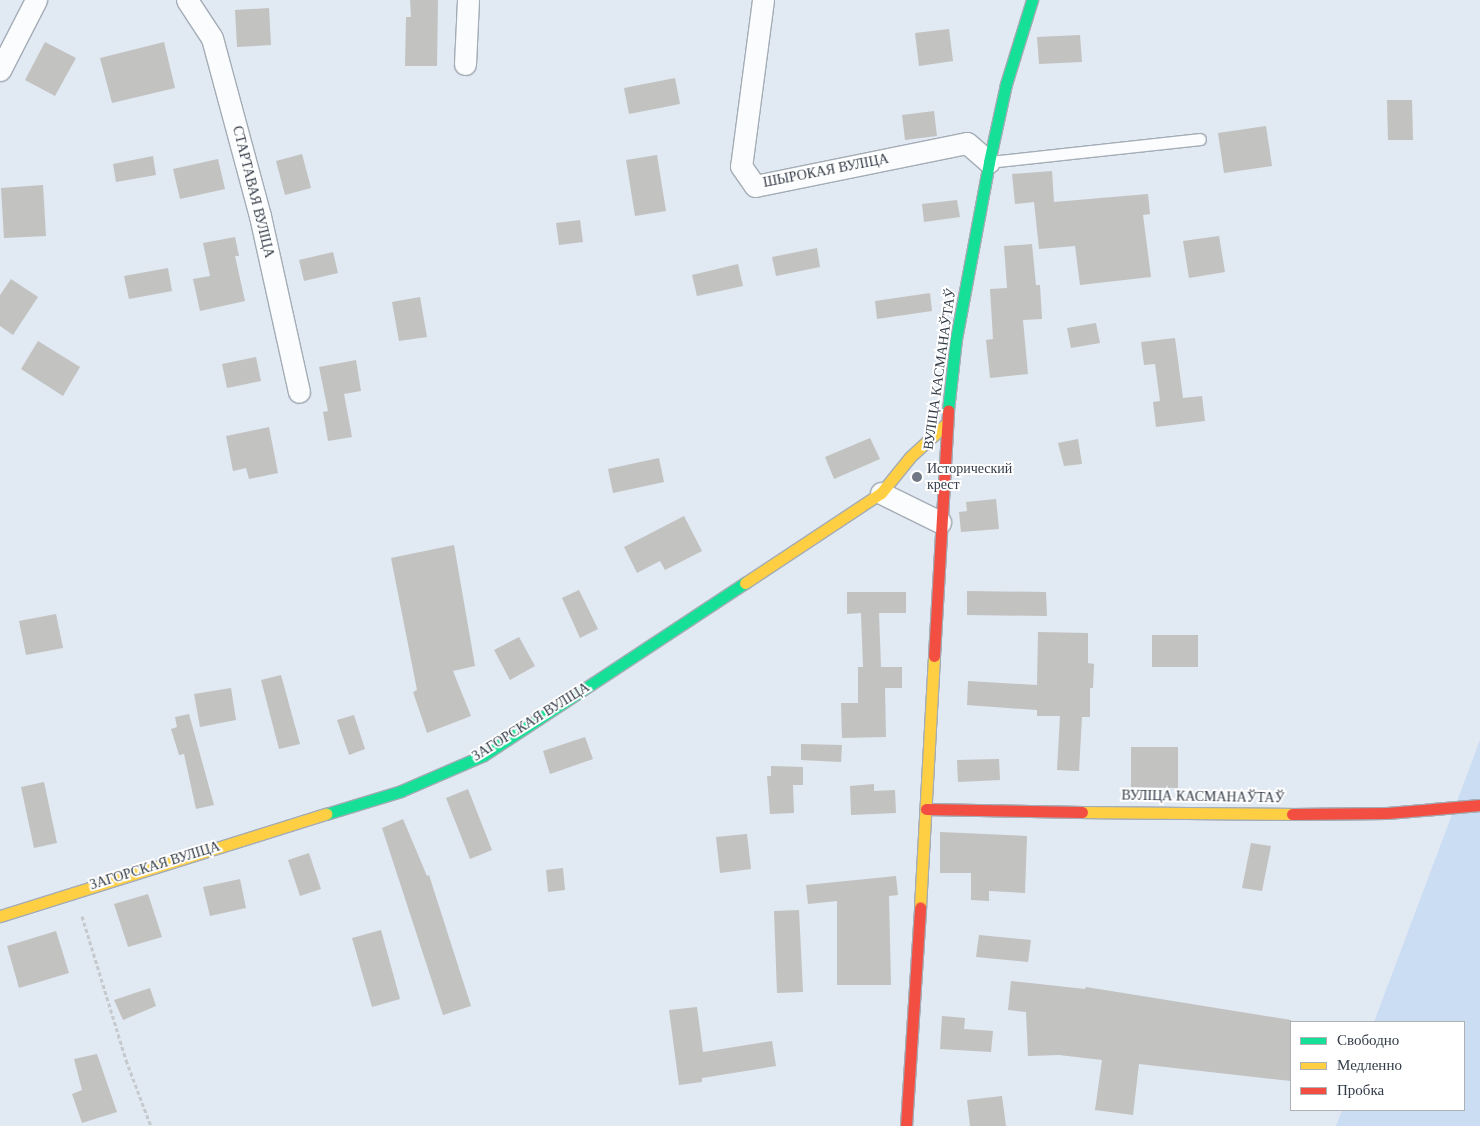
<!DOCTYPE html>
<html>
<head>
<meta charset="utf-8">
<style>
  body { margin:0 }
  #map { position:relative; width:1480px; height:1126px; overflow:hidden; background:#e1e9f3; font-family:"Times New Roman",serif }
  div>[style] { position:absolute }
  .green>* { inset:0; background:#cbddf2 }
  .building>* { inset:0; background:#c2c2c0 }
  .path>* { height:3px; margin-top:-1.5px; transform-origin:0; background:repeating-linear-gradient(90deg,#c6cacd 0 4px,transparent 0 6.5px) }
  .roads { filter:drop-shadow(1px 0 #a4acb5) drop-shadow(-1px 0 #a4acb5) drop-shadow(0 1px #a4acb5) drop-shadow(0 -1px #a4acb5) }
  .lane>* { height:11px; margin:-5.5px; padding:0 5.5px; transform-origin:5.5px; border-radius:5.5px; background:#fafcfd }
  .street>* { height:21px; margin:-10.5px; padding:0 10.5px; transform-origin:10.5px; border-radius:10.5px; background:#fafcfd }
  .fast>* { height:11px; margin:-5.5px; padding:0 5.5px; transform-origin:5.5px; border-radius:5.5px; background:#16e098 }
  .slow>* { height:11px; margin:-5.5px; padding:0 5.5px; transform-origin:5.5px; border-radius:5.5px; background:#ffcf43 }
  .jam>* { height:11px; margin:-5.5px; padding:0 5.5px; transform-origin:5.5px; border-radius:5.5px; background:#f24e42 }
  .dots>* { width:14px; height:14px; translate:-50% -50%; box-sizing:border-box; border:2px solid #fff; border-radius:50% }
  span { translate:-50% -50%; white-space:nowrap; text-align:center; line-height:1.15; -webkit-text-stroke:4px #fff; paint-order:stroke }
  .street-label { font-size:14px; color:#323b47 }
  .poi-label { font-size:14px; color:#323b47 }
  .left { translate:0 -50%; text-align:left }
  .legend { position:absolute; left:1290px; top:1021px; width:175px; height:90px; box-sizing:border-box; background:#fff; border:1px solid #adb1b5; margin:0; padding:6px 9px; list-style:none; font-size:15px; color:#323b47 }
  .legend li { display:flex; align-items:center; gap:10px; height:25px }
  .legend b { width:25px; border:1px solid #adb1b5 }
</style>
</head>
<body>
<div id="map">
  <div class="green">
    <i style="clip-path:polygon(1480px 740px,1480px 1126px,1336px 1126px,1342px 1110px,1464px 1110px,1464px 1022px,1374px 1022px)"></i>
  </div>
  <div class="building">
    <i style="clip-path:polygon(410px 0,438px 0,437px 66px,405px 66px,406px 17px,411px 17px)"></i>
    <i style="clip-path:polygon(269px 8px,271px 45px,237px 47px,235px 10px)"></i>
    <i style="clip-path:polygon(949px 29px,953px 61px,919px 66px,915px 33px)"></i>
    <i style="clip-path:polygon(1080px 35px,1082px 62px,1039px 64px,1037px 37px)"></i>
    <i style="clip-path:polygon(45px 42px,76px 58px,55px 96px,25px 80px)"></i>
    <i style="clip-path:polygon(164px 42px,175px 88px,112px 103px,100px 58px)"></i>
    <i style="clip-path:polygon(675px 78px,680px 104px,629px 114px,624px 88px)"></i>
    <i style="clip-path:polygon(1387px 100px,1412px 100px,1413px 140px,1388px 140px)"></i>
    <i style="clip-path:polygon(934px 111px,937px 136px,905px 140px,902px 115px)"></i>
    <i style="clip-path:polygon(1266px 126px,1272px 166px,1224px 173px,1218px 133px)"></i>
    <i style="clip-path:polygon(302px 154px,311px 188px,285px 195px,276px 161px)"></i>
    <i style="clip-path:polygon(657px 155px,666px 211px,635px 216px,626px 160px)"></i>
    <i style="clip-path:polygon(153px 156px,156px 175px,116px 182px,113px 164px)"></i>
    <i style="clip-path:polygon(218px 159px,225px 189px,180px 199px,173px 169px)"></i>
    <i style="clip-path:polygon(1052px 171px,1054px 202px,1148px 194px,1150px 214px,1143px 215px,1151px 277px,1080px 285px,1075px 246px,1039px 249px,1034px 202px,1015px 204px,1012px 174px)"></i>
    <i style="clip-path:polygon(43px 185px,46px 236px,4px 238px,1px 188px)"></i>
    <i style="clip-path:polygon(957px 200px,960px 217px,924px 222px,922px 204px)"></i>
    <i style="clip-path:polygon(580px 220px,583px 242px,559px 245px,556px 223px)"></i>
    <i style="clip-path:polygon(1219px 236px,1225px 272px,1189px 278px,1183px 241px)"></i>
    <i style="clip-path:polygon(235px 237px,239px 256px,235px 256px,245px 301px,200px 311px,193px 279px,210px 276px,203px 243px)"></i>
    <i style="clip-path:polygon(1032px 244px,1036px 285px,1040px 285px,1042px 319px,1023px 320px,1028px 374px,990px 378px,986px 340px,993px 339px,990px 289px,1007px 288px,1004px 246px)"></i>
    <i style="clip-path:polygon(817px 248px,820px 267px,776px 276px,772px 257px)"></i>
    <i style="clip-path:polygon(333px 252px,338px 273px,304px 281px,299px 260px)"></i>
    <i style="clip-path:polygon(738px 264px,743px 286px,697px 296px,692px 275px)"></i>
    <i style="clip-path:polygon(168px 268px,172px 291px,129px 299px,124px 276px)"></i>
    <i style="clip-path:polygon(11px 279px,38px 297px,13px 335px,0 326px,0 295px)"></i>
    <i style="clip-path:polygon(930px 293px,932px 311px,877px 319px,875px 301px)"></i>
    <i style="clip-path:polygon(420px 297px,427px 337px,399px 341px,392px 302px)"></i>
    <i style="clip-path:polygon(1096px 323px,1100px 343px,1071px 348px,1067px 328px)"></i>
    <i style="clip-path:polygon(1175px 338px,1183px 398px,1202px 396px,1205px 421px,1156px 427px,1153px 402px,1160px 401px,1155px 364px,1144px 365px,1141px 342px)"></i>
    <i style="clip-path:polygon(38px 341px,80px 367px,63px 396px,21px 369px)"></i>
    <i style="clip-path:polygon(256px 357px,261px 381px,227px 388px,222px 364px)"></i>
    <i style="clip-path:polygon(356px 360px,361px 391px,344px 394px,352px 437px,328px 441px,323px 412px,328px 411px,319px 367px)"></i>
    <i style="clip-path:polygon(269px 427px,278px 473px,249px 479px,246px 468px,233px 471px,226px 436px)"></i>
    <i style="clip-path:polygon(870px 438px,880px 459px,834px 479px,825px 457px)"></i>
    <i style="clip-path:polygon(1078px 439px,1082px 464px,1064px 466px,1058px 443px)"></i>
    <i style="clip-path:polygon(659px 458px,664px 482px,613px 493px,608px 469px)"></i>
    <i style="clip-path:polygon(996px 499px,999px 529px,961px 532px,959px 512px,967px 511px,966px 502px)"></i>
    <i style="clip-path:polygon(684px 516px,702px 551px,665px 570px,660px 561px,637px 573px,624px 547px)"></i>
    <i style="clip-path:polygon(454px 545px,475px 666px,453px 671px,471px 716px,427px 733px,413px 692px,417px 690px,391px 558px)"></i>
    <i style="clip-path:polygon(579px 590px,598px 629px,580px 638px,562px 598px)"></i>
    <i style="clip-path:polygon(967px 591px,1046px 592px,1047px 616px,967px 615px)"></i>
    <i style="clip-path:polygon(847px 592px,906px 592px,906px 613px,879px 613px,881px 667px,902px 667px,902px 688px,885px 688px,886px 737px,842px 738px,841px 703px,858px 703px,858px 667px,863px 667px,861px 613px,847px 614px)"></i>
    <i style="clip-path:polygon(56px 614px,63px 648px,26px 655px,19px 621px)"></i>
    <i style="clip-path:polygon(1038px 632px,1088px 633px,1088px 663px,1094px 664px,1093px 688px,1090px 688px,1090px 717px,1082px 717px,1079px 771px,1057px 770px,1060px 716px,1037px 716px,1037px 710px,967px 705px,968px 681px,1037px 685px)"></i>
    <i style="clip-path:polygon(1152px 635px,1198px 635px,1198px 667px,1152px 667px)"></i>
    <i style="clip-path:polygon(519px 637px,535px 666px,510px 680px,494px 650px)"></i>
    <i style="clip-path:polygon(281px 675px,300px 744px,279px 749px,261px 680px)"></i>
    <i style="clip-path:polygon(231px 688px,236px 720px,200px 727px,194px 694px)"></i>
    <i style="clip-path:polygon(189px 714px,214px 805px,196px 809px,184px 754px,179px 755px,171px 729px,177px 727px,175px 717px)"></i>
    <i style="clip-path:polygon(354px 715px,365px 749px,349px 755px,337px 720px)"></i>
    <i style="clip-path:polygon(585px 737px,593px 759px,550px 774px,543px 751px)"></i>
    <i style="clip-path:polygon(801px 744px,842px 745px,841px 762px,801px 760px)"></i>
    <i style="clip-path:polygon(1131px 747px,1178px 747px,1178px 788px,1131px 787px)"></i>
    <i style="clip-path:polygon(999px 759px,1000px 780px,958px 782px,957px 760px)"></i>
    <i style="clip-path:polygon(771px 766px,803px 767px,803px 785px,793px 785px,794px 813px,770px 814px,767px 776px,771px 776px)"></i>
    <i style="clip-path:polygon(44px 782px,57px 843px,34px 848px,21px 787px)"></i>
    <i style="clip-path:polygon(874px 784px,874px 791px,895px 790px,896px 813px,851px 815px,850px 786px)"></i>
    <i style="clip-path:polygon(468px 789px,492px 850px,470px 859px,446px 798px)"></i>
    <i style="clip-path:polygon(403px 819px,427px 876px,429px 875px,471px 1006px,443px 1015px,382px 828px)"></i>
    <i style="clip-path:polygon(940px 832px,1027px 836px,1025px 893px,989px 891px,989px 901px,971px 900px,971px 873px,940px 873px)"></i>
    <i style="clip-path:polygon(747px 834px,751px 869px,720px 873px,716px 837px)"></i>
    <i style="clip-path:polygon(1251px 843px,1271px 846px,1262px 891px,1242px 888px)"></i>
    <i style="clip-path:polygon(309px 853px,321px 889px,300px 896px,288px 860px)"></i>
    <i style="clip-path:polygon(563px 868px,565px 890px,548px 892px,546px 870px)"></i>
    <i style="clip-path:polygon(896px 876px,898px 895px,889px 896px,891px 985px,837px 985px,837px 901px,808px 904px,806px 885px)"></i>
    <i style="clip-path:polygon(240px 879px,246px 908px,210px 916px,203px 887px)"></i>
    <i style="clip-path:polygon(148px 894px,162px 937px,128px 947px,114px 904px)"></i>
    <i style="clip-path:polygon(799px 910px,803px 992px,777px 993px,774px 911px)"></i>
    <i style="clip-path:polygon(381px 930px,400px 999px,372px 1007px,352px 938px)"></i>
    <i style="clip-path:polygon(56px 931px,69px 973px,19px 988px,7px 946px)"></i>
    <i style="clip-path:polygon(979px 935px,1031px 940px,1028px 962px,976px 957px)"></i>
    <i style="clip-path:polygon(1011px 981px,1085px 989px,1086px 987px,1291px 1020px,1291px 1081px,1139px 1064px,1133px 1115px,1095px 1110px,1102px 1060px,1059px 1055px,1028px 1056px,1026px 1012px,1008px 1010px)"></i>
    <i style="clip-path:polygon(150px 988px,156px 1006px,123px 1020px,114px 1000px)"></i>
    <i style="clip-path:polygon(697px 1007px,703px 1052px,772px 1041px,776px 1066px,702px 1078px,702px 1082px,679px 1085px,669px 1010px)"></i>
    <i style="clip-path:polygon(942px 1016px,965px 1018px,964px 1029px,993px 1031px,991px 1052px,940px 1049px)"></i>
    <i style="clip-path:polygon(97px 1054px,117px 1112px,82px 1123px,72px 1094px,82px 1090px,74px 1059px)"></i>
    <i style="clip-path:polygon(1002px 1096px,1006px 1126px,970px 1126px,967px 1100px)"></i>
  </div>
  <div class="path">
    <i style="left:82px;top:916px;width:151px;rotate:73deg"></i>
    <i style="left:126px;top:1060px;width:71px;rotate:69.3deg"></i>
  </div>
  <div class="roads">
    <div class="lane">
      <i style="left:989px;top:162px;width:212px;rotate:-6.2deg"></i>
    </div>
    <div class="street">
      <i style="left:187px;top:0;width:45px;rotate:56.7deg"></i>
      <i style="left:212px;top:38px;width:184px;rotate:74.9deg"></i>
      <i style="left:260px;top:216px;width:180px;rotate:77.5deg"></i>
      <i style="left:763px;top:0;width:167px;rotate:97.5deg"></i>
      <i style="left:741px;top:166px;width:24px;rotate:55deg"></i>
      <i style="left:755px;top:186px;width:216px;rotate:-11.5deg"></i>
      <i style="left:967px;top:143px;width:29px;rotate:41deg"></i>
      <i style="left:465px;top:64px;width:64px;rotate:-87.3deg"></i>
      <i style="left:0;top:70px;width:79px;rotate:-62.8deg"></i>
      <i style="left:881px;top:493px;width:66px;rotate:26.2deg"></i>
    </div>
    <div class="fast">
      <i style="left:948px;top:410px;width:71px;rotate:-83.6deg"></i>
      <i style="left:956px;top:339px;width:180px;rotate:-79.4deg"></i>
      <i style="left:989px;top:162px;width:80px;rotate:-77.7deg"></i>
      <i style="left:1006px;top:84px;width:88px;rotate:-72.8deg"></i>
      <i style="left:326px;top:814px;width:78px;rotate:-17deg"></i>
      <i style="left:401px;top:791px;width:90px;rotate:-23.4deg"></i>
      <i style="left:484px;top:755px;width:313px;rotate:-33.4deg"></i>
    </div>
    <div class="slow">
      <i style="left:745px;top:583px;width:163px;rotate:-33.5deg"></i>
      <i style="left:881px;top:493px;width:46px;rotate:-51.1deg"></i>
      <i style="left:910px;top:457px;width:49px;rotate:-42.5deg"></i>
      <i style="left:1082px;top:812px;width:210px;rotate:0.5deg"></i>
      <i style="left:920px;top:907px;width:251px;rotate:-86.8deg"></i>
      <i style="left:0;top:916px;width:342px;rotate:-17.4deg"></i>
    </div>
    <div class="jam">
      <i style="left:934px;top:656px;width:246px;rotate:-86.7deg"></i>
      <i style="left:926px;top:809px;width:156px;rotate:1.1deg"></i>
      <i style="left:1292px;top:814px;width:95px;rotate:-0.6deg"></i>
      <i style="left:1387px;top:813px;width:93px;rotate:-4.9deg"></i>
      <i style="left:906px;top:1126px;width:219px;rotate:-86.3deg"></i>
    </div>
  </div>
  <div class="dots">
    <i style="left:917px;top:477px;background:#6f7883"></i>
  </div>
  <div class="street-label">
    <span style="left:826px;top:171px;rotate:-11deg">ШЫРОКАЯ ВУЛІЦА</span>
    <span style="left:253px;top:192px;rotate:76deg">СТАРТАВАЯ ВУЛІЦА</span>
    <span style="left:940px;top:369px;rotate:-82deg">ВУЛІЦА КАСМАНАЎТАЎ</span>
    <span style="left:531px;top:722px;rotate:-32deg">ЗАГОРСКАЯ ВУЛІЦА</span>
    <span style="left:1203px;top:797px;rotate:1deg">ВУЛІЦА КАСМАНАЎТАЎ</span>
    <span style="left:155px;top:866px;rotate:-17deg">ЗАГОРСКАЯ ВУЛІЦА</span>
  </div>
  <div class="poi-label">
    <span class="left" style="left:927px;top:477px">Исторический<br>крест</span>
  </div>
  <ul class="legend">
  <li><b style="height:6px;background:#16e098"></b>Свободно</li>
  <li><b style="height:6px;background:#ffcf43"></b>Медленно</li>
  <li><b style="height:6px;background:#f24e42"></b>Пробка</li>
  </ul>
</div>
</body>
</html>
